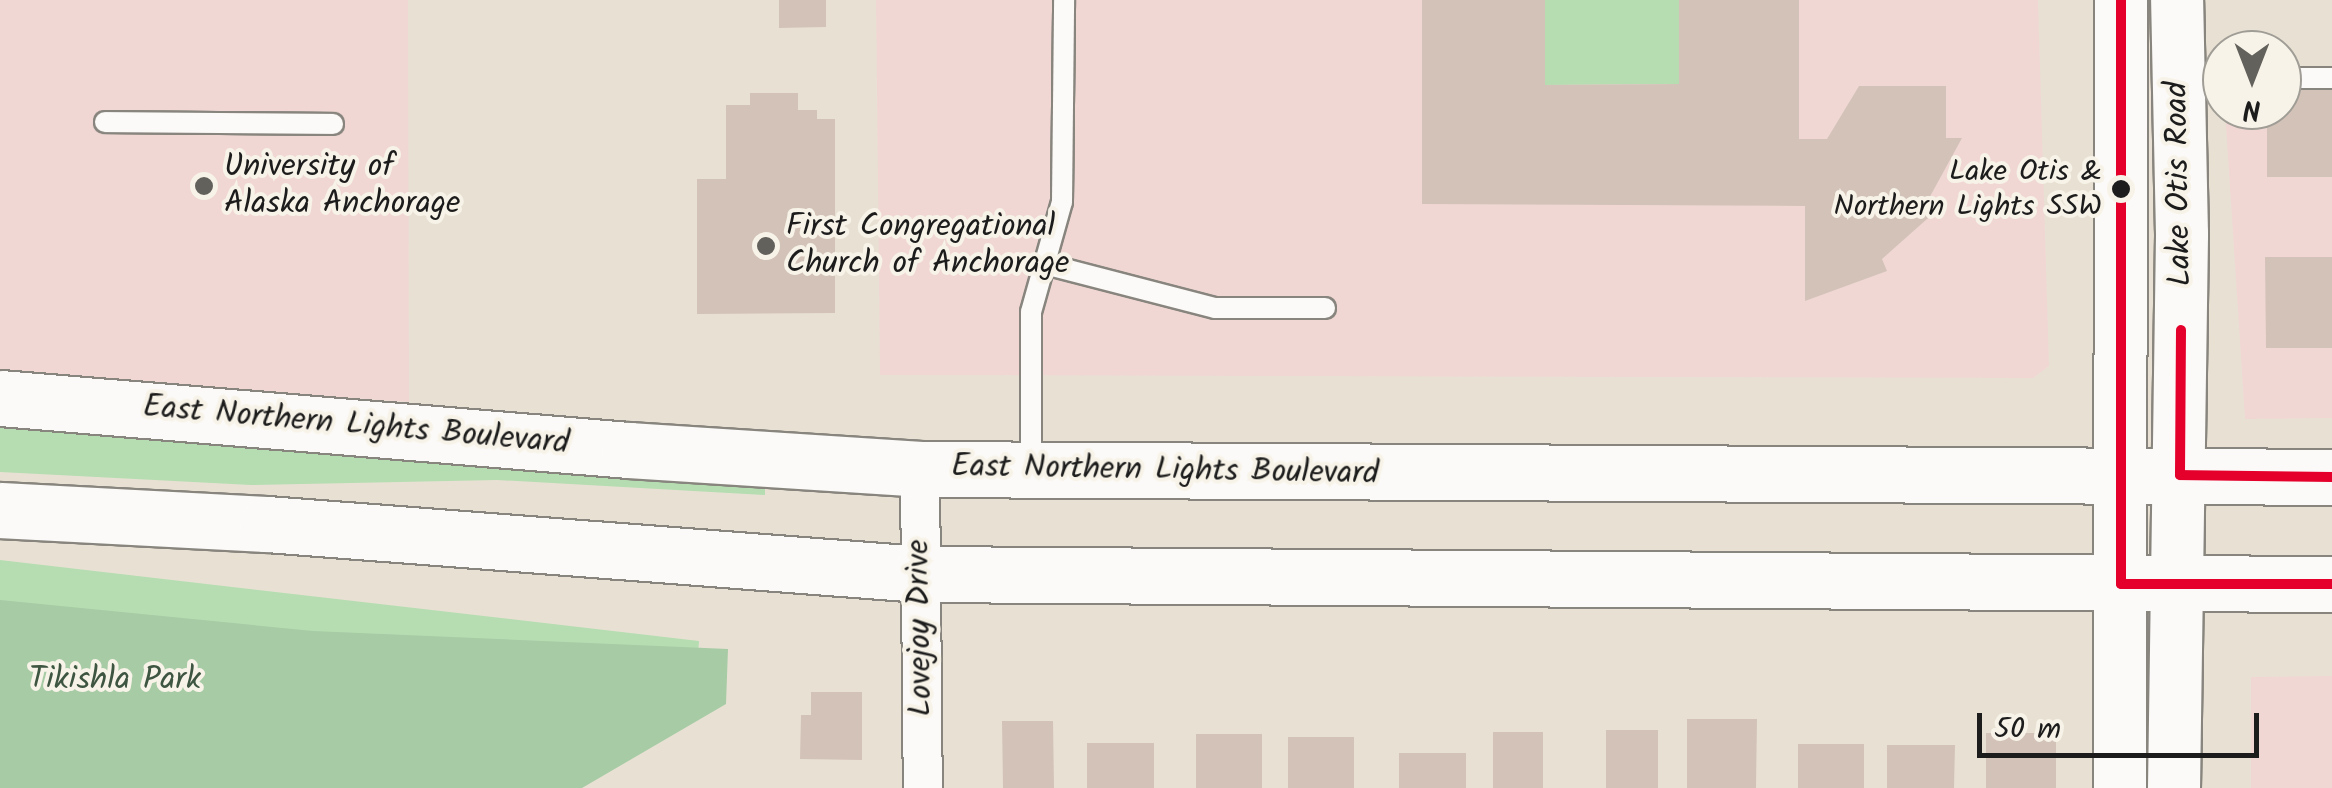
<!DOCTYPE html>
<html>
<head>
<meta charset="utf-8">
<style>
  body { margin:0 }
  #map { position:relative; width:2332px; height:788px; overflow:hidden; background:#e8e1d3; font-family:Kalam,sans-serif }
  div>[style] { position:absolute }
  .built>* { inset:0; background:#f0d7d4 }
  .green>* { inset:0; background:#b6ddb2 }
  .forest>* { inset:0; background:#a7cba5 }
  .building>* { inset:0; background:#d3c2b7 }
  .roads { filter:drop-shadow(2px 0 #88857e) drop-shadow(-2px 0 #88857e) drop-shadow(0 2px #88857e) drop-shadow(0 -2px #88857e) }
  .lane>* { height:20px; margin:-10px; padding:0 10px; transform-origin:10px; border-radius:10px; background:#fcfaf8 }
  .street>* { height:38px; margin:-19px; padding:0 19px; transform-origin:19px; border-radius:19px; background:#fcfaf8 }
  .secondary>* { height:52px; margin:-26px; padding:0 26px; transform-origin:26px; border-radius:26px; background:#fcfaf8 }
  .primary>* { height:55px; margin:-27.5px; padding:0 27.5px; transform-origin:27.5px; border-radius:27.5px; background:#fcfaf8 }
  .bus-1>* { height:10px; margin:-5px; padding:0 5px; transform-origin:5px; border-radius:5px; background:#e4002b }
  .dots>* { width:28px; height:28px; translate:-50% -50%; box-sizing:border-box; border:5px solid #f7f3e8; border-radius:50% }
  span { translate:-50% -50%; white-space:nowrap; text-align:center; line-height:1.15; -webkit-text-stroke:8px #f7f3e8; paint-order:stroke }
  .bus-label { font-size:30px; color:#1c1c1c }
  .right { translate:-100% -50%; text-align:right }
  .poi-label { font-size:32px; color:#1c1c1c }
  .left { translate:0 -50%; text-align:left }
  .street-label { font-size:32px; color:#1c1c1c }
  .park-label { font-size:32px; color:#3e5541 }
  .north { position:absolute; left:2202px; top:30px; width:100px; height:100px; box-sizing:border-box; background:#f7f3e8; border:2px solid #9f9d96; border-radius:50%; rotate:180deg; font-size:28px; font-weight:700; line-height:40px; text-align:center; color:#1c1c1c }
  .north::after { content:''; display:block; margin:auto; width:35px; height:45px; background:#63615c; clip-path:polygon(50% 0,100% 100%,50% 72%,0 100%) }
  .scale { position:absolute; left:1977px; top:713px; width:282px; height:45px; box-sizing:border-box; border:5px solid #1c1c1c; border-top:0; padding-left:12px; font-size:30px; line-height:35px; white-space:nowrap; color:#1c1c1c; -webkit-text-stroke:8px #f7f3e8; paint-order:stroke }
</style>
</head>
<body>
<div id="map">
  <div class="built">
    <i style="clip-path:polygon(0 0,408px 0,409px 402px,0 373px)"></i>
    <i style="clip-path:polygon(876px 0,2038px 0,2049px 366px,2033px 378px,880px 375px)"></i>
    <i style="clip-path:polygon(2332px 80px,2332px 418px,2245px 419px,2225px 110px,2282px 110px)"></i>
    <i style="clip-path:polygon(2332px 676px,2332px 788px,2251px 788px,2251px 677px)"></i>
  </div>
  <div class="green">
    <i style="clip-path:polygon(1545px 0,1679px 0,1679px 84px,1545px 85px)"></i>
    <i style="clip-path:polygon(0 408px,765px 470px,765px 495px,497px 480px,251px 485px,0 472px)"></i>
    <i style="clip-path:polygon(0 560px,699px 641px,697px 669px,0 788px)"></i>
  </div>
  <div class="forest">
    <i style="clip-path:polygon(0 600px,313px 631px,728px 649px,726px 704px,582px 788px,0 788px)"></i>
  </div>
  <div class="building">
    <i style="clip-path:polygon(779px 0,826px 0,826px 27px,779px 28px)"></i>
    <i style="clip-path:polygon(1422px 0,1545px 0,1545px 85px,1679px 84px,1679px 0,1799px 0,1799px 139px,1827px 139px,1859px 86px,1946px 86px,1946px 138px,1962px 138px,1927px 202px,1936px 211px,1882px 259px,1887px 271px,1805px 301px,1805px 206px,1422px 204px)"></i>
    <i style="clip-path:polygon(2282px 80px,2332px 80px,2332px 177px,2267px 177px,2267px 110px,2282px 110px)"></i>
    <i style="clip-path:polygon(750px 93px,798px 93px,798px 110px,817px 110px,817px 119px,835px 119px,835px 313px,697px 314px,697px 179px,726px 179px,726px 105px,750px 105px)"></i>
    <i style="clip-path:polygon(2265px 257px,2332px 257px,2332px 348px,2266px 348px)"></i>
    <i style="clip-path:polygon(811px 692px,862px 692px,862px 760px,800px 759px,801px 715px,811px 715px)"></i>
    <i style="clip-path:polygon(1687px 719px,1757px 719px,1756px 788px,1687px 788px)"></i>
    <i style="clip-path:polygon(1002px 721px,1053px 721px,1054px 788px,1003px 788px)"></i>
    <i style="clip-path:polygon(1606px 730px,1658px 730px,1658px 788px,1606px 788px)"></i>
    <i style="clip-path:polygon(1493px 732px,1543px 732px,1543px 788px,1493px 788px)"></i>
    <i style="clip-path:polygon(1986px 733px,2056px 733px,2056px 788px,1986px 788px)"></i>
    <i style="clip-path:polygon(1196px 734px,1262px 734px,1262px 788px,1196px 788px)"></i>
    <i style="clip-path:polygon(1288px 737px,1354px 737px,1354px 788px,1288px 788px)"></i>
    <i style="clip-path:polygon(1087px 743px,1154px 743px,1154px 788px,1087px 788px)"></i>
    <i style="clip-path:polygon(1798px 744px,1864px 744px,1864px 788px,1798px 788px)"></i>
    <i style="clip-path:polygon(1887px 745px,1955px 745px,1954px 788px,1887px 788px)"></i>
    <i style="clip-path:polygon(1399px 753px,1466px 753px,1466px 788px,1399px 788px)"></i>
  </div>
  <div class="roads">
    <div class="lane">
      <i style="left:2282px;top:78px;width:50px"></i>
      <i style="left:2179px;top:79px;width:43px;rotate:-1.3deg"></i>
      <i style="left:105px;top:122px;width:228px;rotate:0.5deg"></i>
      <i style="left:1045px;top:264px;width:176px;rotate:14.5deg"></i>
      <i style="left:1215px;top:308px;width:110px"></i>
      <i style="left:1031px;top:468px;width:156px;rotate:-90deg"></i>
      <i style="left:1031px;top:312px;width:114px;rotate:-74.3deg"></i>
      <i style="left:1062px;top:202px;width:202px;rotate:-89.4deg"></i>
    </div>
    <div class="street">
      <i style="left:920px;top:469px;width:319px;rotate:89.5deg"></i>
    </div>
    <div class="secondary">
      <i style="left:2120px;top:788px;width:788px;rotate:-89.93deg"></i>
      <i style="left:2174px;top:788px;width:554px;rotate:-89.17deg"></i>
      <i style="left:2182px;top:234px;width:234px;rotate:-91.2deg"></i>
    </div>
    <div class="primary">
      <i style="left:0;top:398px;width:631px;rotate:4.73deg"></i>
      <i style="left:629px;top:450px;width:292px;rotate:3.7deg"></i>
      <i style="left:920px;top:469px;width:1412px;rotate:0.32deg"></i>
      <i style="left:0;top:510px;width:267px;rotate:3deg"></i>
      <i style="left:267px;top:524px;width:655px;rotate:4.38deg"></i>
      <i style="left:920px;top:574px;width:1412px;rotate:0.41deg"></i>
    </div>
  </div>
  <div class="bus-1">
    <i style="left:2121px;top:0;width:584px;rotate:90deg"></i>
    <i style="left:2121px;top:584px;width:211px"></i>
    <i style="left:2181px;top:330px;width:145px;rotate:90.4deg"></i>
    <i style="left:2180px;top:475px;width:152px;rotate:0.8deg"></i>
  </div>
  <div class="dots">
    <i style="left:204px;top:186px;background:#63615c"></i>
    <i style="left:2121px;top:189px;background:#1c1c1c"></i>
    <i style="left:766px;top:246px;background:#63615c"></i>
  </div>
  <div class="bus-label">
    <span class="right" style="left:2102px;top:189px">Lake Otis &amp;<br>Northern Lights SSW</span>
  </div>
  <div class="poi-label">
    <span class="left" style="left:224px;top:186px">University of<br>Alaska Anchorage</span>
    <span class="left" style="left:786px;top:246px">First Congregational<br>Church of Anchorage</span>
  </div>
  <div class="street-label">
    <span style="left:2180px;top:184px;rotate:-91deg">Lake Otis Road</span>
    <span style="left:356px;top:426px;rotate:5deg">East Northern Lights Boulevard</span>
    <span style="left:1165px;top:471px;rotate:1deg">East Northern Lights Boulevard</span>
    <span style="left:921px;top:628px;rotate:-91deg">Lovejoy Drive</span>
  </div>
  <div class="park-label">
    <span style="left:115px;top:680px">Tikishla Park</span>
  </div>
  <div class="north">N</div>
  <div class="scale">50 m</div>
</div>
</body>
</html>
